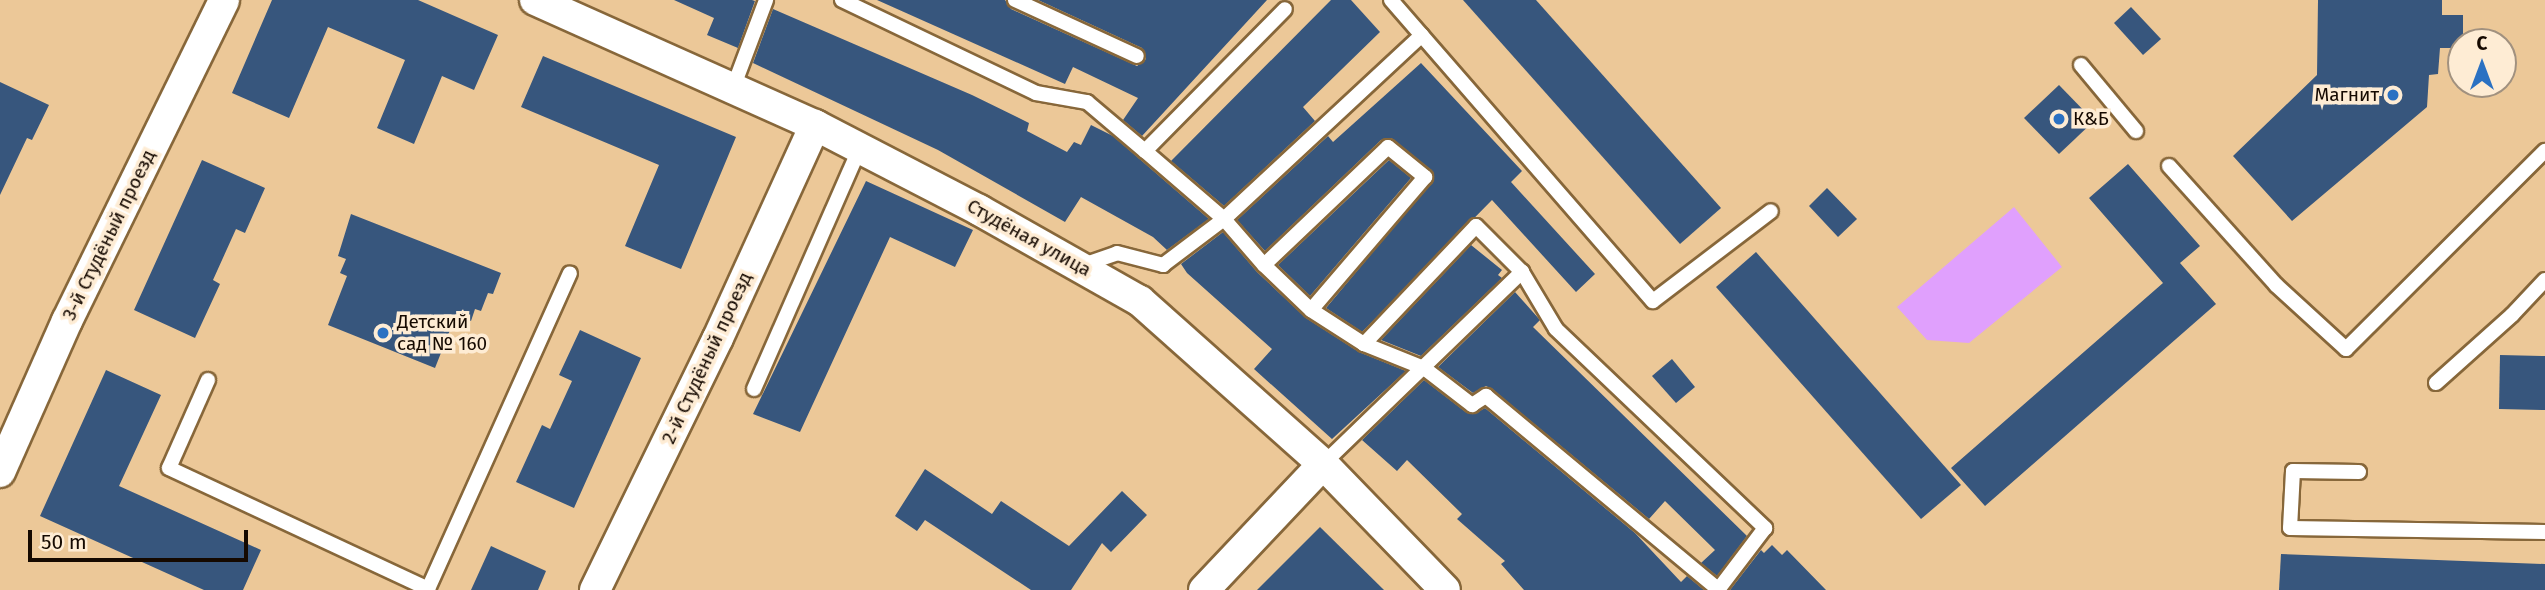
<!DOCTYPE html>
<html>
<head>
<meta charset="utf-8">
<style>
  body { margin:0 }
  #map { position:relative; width:2545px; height:590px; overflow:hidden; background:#ecc898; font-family:"Fira Sans",sans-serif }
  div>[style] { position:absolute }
  .green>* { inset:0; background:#e0a0fd }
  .building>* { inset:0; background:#37567d }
  .roads { filter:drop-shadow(2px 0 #87673a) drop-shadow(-2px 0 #87673a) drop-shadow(0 2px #87673a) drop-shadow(0 -2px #87673a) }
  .lane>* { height:14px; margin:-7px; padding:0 7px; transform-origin:7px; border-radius:7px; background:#fff }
  .street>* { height:30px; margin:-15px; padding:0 15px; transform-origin:15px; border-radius:15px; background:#fff }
  .dots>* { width:19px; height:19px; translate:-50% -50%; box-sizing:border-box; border:4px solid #feecd4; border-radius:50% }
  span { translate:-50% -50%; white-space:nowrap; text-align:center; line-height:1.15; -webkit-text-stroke:7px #feecd4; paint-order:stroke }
  .poi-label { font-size:19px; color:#150900 }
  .right { translate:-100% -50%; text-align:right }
  .left { translate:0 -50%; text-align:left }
  .street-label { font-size:19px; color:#150900 }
  .north { position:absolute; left:2447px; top:28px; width:70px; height:70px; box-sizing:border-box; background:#feecd4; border:2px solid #a1917f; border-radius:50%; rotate:0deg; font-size:19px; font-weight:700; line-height:28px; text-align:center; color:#150900 }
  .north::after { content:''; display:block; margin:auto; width:24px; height:32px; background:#2b71c2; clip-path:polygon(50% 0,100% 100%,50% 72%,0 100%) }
  .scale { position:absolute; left:28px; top:530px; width:220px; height:32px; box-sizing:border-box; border:4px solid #150900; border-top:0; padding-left:9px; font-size:21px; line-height:24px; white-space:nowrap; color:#150900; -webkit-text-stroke:5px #feecd4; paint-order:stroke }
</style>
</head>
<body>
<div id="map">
  <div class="green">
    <i style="clip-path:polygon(2014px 207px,2062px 267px,1969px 343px,1927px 340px,1897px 307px)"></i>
  </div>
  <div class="building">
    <i style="clip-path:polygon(272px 0,418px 0,498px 35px,474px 90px,442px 76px,414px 144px,377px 128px,405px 60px,328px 27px,289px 118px,232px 93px)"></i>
    <i style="clip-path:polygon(674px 0,752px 0,755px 1px,738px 48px,707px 35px,714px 18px)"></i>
    <i style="clip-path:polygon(877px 0,1005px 0,1011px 9px,1137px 66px,1146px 59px,1142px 48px,1038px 0,1267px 0,1142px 136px,1123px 120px,1138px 98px,1073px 67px,1065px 84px)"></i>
    <i style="clip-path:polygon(1331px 0,1351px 0,1380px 32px,1303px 107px,1315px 121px,1224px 206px,1171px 161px)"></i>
    <i style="clip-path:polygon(1463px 0,1536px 0,1721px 208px,1680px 244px)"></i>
    <i style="clip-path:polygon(2318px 0,2442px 0,2442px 15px,2463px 15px,2463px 42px,2461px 48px,2440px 48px,2438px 74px,2429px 75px,2427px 107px,2292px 221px,2233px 156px,2317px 75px)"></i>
    <i style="clip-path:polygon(2131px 7px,2161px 39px,2143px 55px,2114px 23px)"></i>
    <i style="clip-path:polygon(773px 9px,972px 95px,1029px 123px,1027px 131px,1067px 152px,1074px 142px,1081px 145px,1091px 125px,1113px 136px,1209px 219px,1167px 250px,1153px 237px,1081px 197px,1065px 222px,938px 150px,753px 63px)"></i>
    <i style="clip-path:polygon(543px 56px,736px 137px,681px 269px,625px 246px,659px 165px,521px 107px)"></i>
    <i style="clip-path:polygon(1421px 63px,1522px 171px,1511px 182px,1595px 274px,1576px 292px,1492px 200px,1362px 332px,1326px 308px,1434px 179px,1431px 170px,1391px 138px,1381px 140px,1265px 251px,1237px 220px,1328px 136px,1333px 142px)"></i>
    <i style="clip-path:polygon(0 82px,49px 105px,32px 140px,27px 138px,0 195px)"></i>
    <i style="clip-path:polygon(2059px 85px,2094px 121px,2059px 154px,2024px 118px)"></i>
    <i style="clip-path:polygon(202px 160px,265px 188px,245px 233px,236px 229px,213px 280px,220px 284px,195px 338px,134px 310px)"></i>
    <i style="clip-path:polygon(1389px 160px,1411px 178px,1310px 296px,1278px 265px)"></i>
    <i style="clip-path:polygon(2128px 164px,2200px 246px,2180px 263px,2216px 304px,1985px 506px,1951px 468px,2163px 283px,2089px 198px)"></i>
    <i style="clip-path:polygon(866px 181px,973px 230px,955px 267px,890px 237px,800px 432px,753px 414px)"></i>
    <i style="clip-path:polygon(1827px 188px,1857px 219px,1838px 237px,1809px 206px)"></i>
    <i style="clip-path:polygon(351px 214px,501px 273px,493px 294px,488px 293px,481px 311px,475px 309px,471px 321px,456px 315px,435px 368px,328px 325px,347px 276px,340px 273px,346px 259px,338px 256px)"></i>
    <i style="clip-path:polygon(1223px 232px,1257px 272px,1306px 318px,1359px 352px,1406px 371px,1332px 439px,1254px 369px,1272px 349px,1187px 273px,1181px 264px)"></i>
    <i style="clip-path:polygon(1471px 245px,1502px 270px,1498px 275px,1502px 278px,1421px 356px,1381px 340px)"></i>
    <i style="clip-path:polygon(1756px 252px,1961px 485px,1921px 519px,1716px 287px)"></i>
    <i style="clip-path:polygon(1515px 292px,1540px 320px,1533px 327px,1747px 536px,1717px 576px,1701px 563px,1715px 550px,1665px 501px,1649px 519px,1492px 389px,1486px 386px,1473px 393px,1438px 367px)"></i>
    <i style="clip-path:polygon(580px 330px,641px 358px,574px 508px,516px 482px,542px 425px,550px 429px,572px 381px,559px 375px)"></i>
    <i style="clip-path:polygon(2500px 355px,2545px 356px,2545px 410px,2499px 409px)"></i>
    <i style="clip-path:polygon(1672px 359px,1695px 387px,1676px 403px,1652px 376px)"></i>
    <i style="clip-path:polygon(106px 370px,161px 395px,119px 486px,261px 550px,243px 590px,204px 590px,40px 516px)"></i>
    <i style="clip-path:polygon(1424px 380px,1467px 413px,1476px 413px,1485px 408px,1635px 533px,1681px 582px,1687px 576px,1704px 590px,1524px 590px,1501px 564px,1505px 561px,1457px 519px,1462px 514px,1407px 460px,1397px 471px,1362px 440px)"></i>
    <i style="clip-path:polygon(925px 469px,992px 514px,1001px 501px,1069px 546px,1122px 491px,1147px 515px,1111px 552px,1102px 543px,1071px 590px,1031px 590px,925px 520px,917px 531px,895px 516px)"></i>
    <i style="clip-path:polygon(1320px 527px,1384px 590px,1257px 590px)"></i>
    <i style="clip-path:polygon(1772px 545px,1782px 555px,1787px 550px,1826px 590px,1730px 590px,1761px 550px,1764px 553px)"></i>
    <i style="clip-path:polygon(491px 546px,546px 571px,538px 590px,471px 590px)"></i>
    <i style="clip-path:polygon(2281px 554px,2545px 564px,2545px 590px,2279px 590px)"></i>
  </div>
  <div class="roads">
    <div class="lane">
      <i style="left:842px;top:0;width:215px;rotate:25.6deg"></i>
      <i style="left:1036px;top:93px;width:52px;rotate:10deg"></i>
      <i style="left:1087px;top:102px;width:76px;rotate:40.2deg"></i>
      <i style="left:1145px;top:151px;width:199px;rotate:-45.4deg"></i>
      <i style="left:1015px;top:0;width:134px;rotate:24.7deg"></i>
      <i style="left:1391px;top:0;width:399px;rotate:49deg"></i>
      <i style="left:1653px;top:301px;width:148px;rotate:-37.3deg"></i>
      <i style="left:2081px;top:65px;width:86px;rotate:50.2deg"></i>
      <i style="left:733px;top:88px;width:94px;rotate:-69.4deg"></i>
      <i style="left:1145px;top:151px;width:104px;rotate:40.7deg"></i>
      <i style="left:1224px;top:219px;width:270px;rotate:-42.9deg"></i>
      <i style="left:2169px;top:166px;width:160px;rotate:48deg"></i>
      <i style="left:2276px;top:285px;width:95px;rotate:42.4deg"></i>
      <i style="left:2346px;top:349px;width:281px;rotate:-44.9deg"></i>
      <i style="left:1264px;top:265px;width:171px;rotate:-43.6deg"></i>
      <i style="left:1388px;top:147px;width:48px;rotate:39deg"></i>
      <i style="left:1425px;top:177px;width:175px;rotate:130.6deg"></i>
      <i style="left:1080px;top:266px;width:39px;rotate:-19deg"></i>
      <i style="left:1117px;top:253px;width:48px;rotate:14.6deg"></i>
      <i style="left:1163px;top:265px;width:76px;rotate:-37deg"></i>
      <i style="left:1224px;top:219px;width:61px;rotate:49deg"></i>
      <i style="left:1264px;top:265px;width:65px;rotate:43.8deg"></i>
      <i style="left:1311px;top:310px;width:63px;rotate:32.7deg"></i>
      <i style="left:1364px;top:344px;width:65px;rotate:21.8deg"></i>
      <i style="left:1424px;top:368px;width:61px;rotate:37.6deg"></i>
      <i style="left:1472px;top:405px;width:17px;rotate:-33deg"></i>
      <i style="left:1486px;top:396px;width:303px;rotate:39.8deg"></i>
      <i style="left:1522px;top:272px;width:66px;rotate:59.2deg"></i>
      <i style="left:1556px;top:329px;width:289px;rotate:43.6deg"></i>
      <i style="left:1765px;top:528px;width:78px;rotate:127.2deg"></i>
      <i style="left:208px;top:380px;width:96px;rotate:113.9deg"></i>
      <i style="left:169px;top:468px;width:286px;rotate:25deg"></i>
      <i style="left:428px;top:589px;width:346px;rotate:-65.8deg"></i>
      <i style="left:2436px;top:383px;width:102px;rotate:-41.8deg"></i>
      <i style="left:2512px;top:315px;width:48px;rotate:-46.7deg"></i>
      <i style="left:754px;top:389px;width:264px;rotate:-66.3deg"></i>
      <i style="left:1323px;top:464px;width:277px;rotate:-44deg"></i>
      <i style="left:1522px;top:272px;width:65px;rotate:-135deg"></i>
      <i style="left:1476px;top:226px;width:163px;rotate:133.5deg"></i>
      <i style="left:2359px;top:472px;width:66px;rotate:-179.1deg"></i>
      <i style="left:2293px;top:471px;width:57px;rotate:93deg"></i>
      <i style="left:2290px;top:528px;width:255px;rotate:0.9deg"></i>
    </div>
    <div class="street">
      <i style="left:535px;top:0;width:307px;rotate:24.1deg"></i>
      <i style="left:815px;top:125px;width:185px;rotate:27.4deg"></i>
      <i style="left:979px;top:210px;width:185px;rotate:29.5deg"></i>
      <i style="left:1140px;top:301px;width:245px;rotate:41.7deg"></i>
      <i style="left:1323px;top:464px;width:175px;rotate:45.9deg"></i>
      <i style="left:0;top:472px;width:165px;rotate:-66.1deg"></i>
      <i style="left:67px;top:321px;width:357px;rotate:-63.9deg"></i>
      <i style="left:595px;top:590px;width:280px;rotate:-64deg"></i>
      <i style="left:718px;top:338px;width:234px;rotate:-65.5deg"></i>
      <i style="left:1204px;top:590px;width:173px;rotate:-46.6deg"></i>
    </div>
  </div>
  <div class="dots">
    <i style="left:2393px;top:95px;background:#2b71c2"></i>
    <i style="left:2059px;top:119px;background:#2b71c2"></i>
    <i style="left:383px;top:333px;background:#2b71c2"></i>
  </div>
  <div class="poi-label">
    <span class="right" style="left:2379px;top:95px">Магнит</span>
    <span class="left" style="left:2073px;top:119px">К&amp;Б</span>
    <span class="left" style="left:397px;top:333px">Детский<br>сад № 160</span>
  </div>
  <div class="street-label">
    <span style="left:109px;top:235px;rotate:-64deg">3-й Студёный проезд</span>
    <span style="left:1029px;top:238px;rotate:29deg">Студёная улица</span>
    <span style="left:707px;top:358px;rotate:-65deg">2-й Студёный проезд</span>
  </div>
  <div class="north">С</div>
  <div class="scale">50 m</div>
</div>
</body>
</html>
